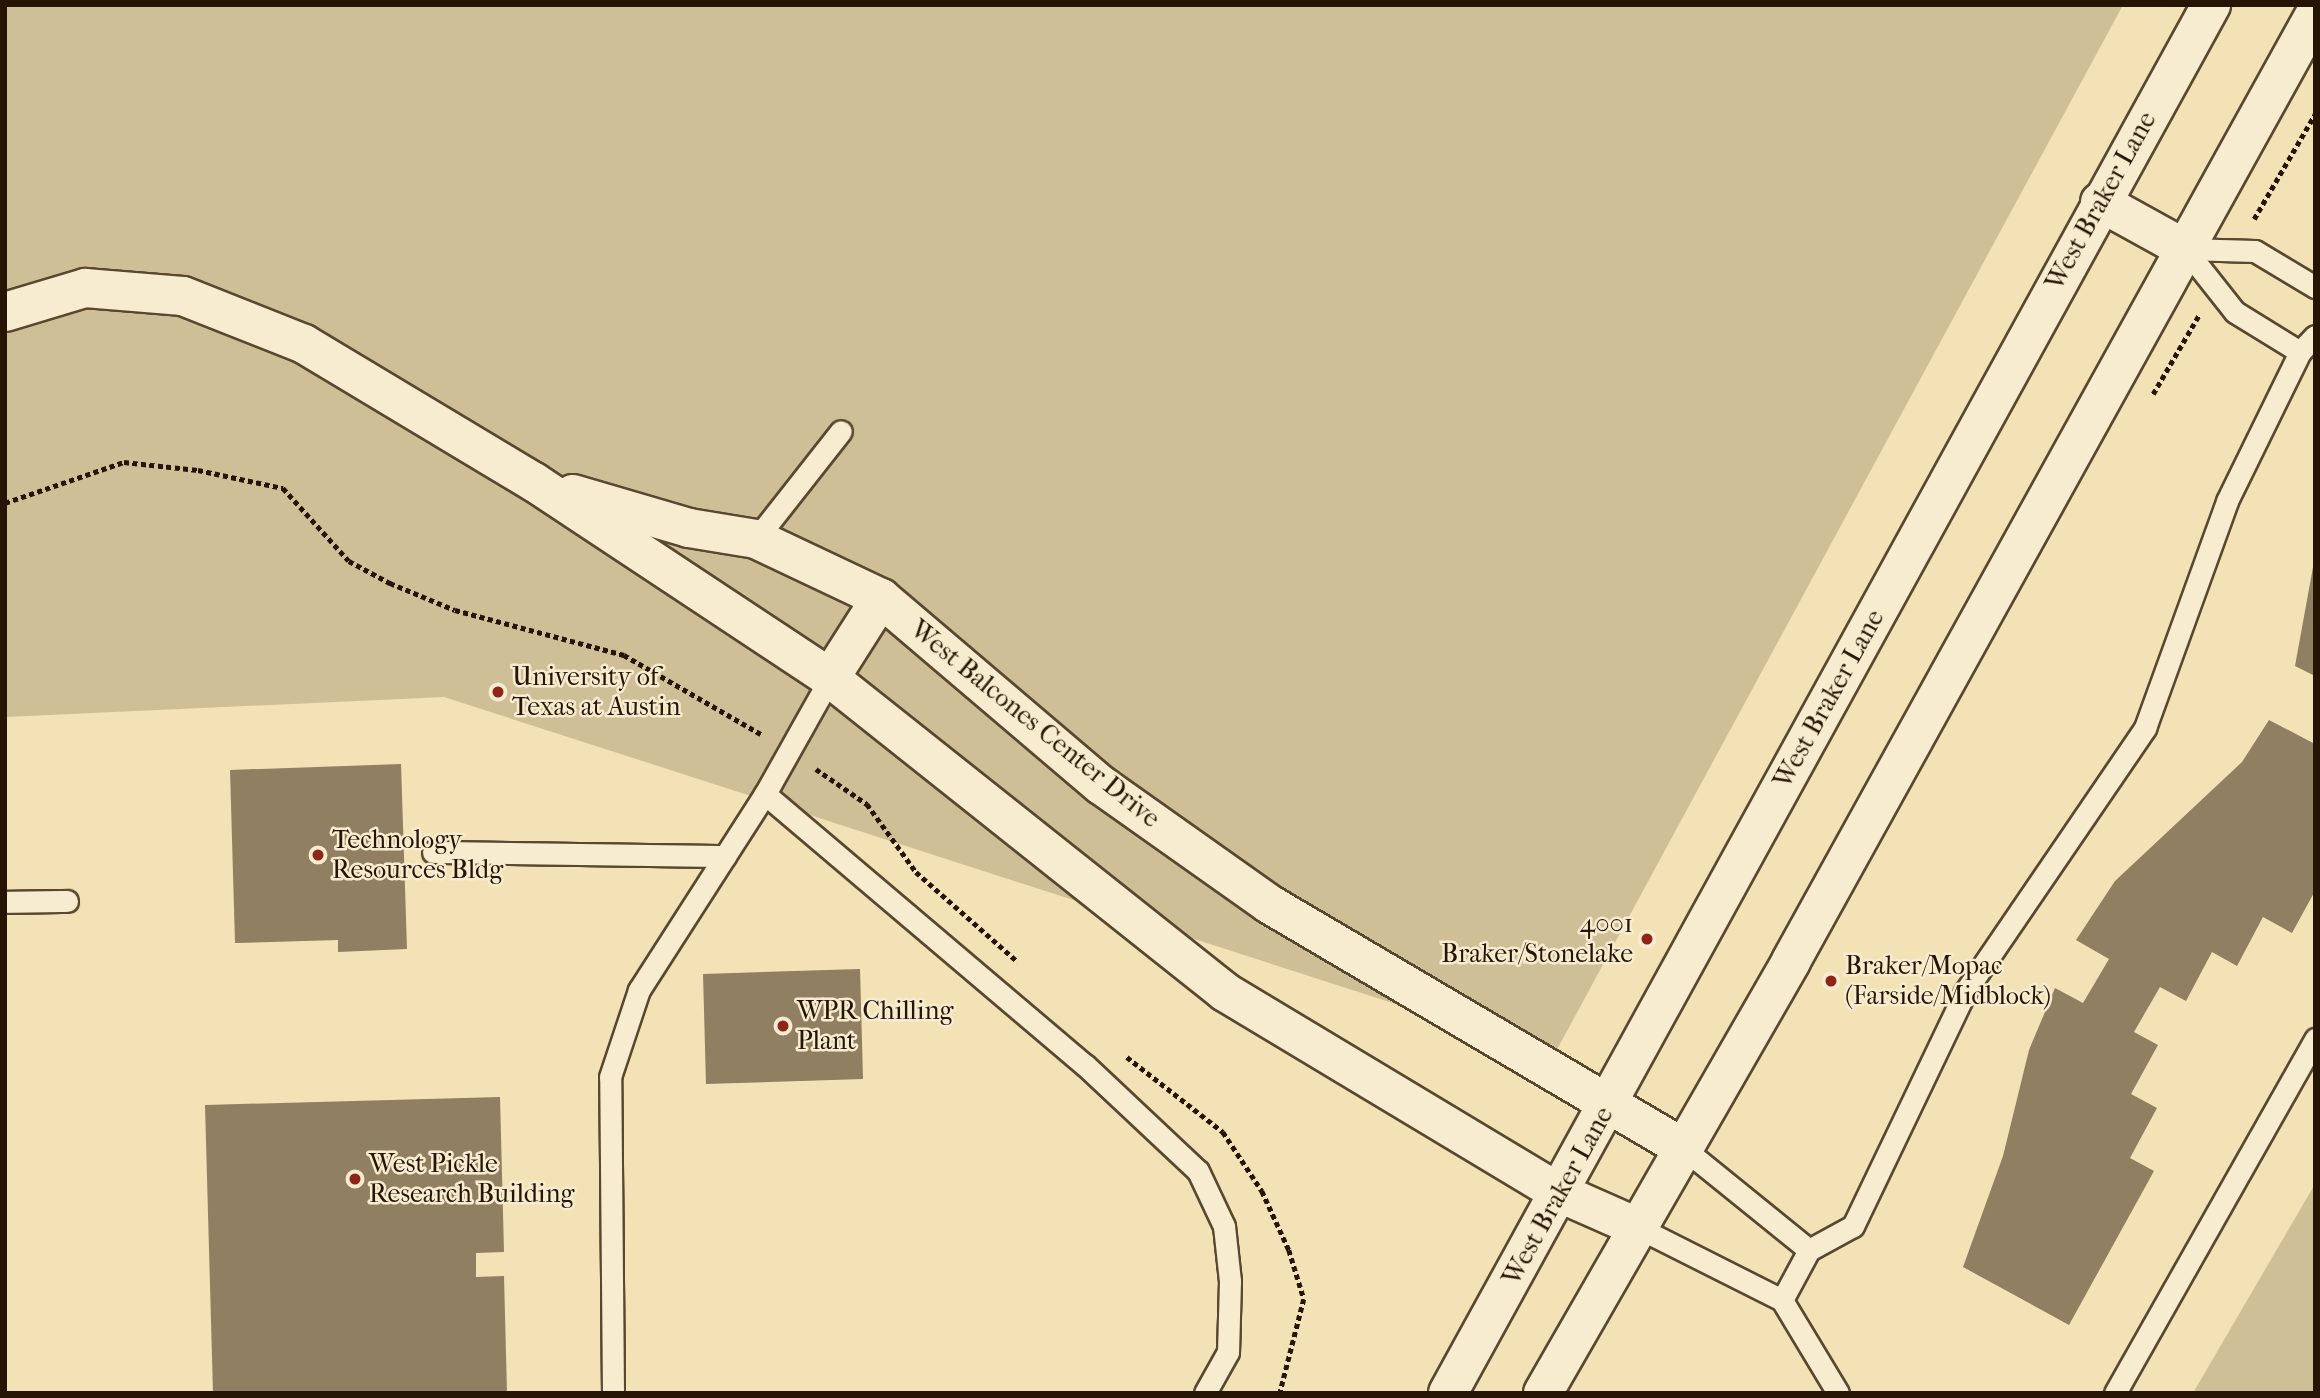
<!DOCTYPE html>
<html>
<head>
<meta charset="utf-8">
<style>
  body { margin:0 }
  #map { position:relative; width:2320px; height:1398px; overflow:hidden; background:#f2e2b5; font-family:"IM FELL French Canon",serif }
  div>[style] { position:absolute }
  .green>* { inset:0; background:#cfbf97 }
  .building>* { inset:0; background:#907f60 }
  .path>* { height:4.5px; margin-top:-2.25px; transform-origin:0; background:repeating-linear-gradient(90deg,#261404 0 5px,transparent 0 8.5px) }
  .roads { filter:drop-shadow(2px 0 #594830) drop-shadow(-2px 0 #594830) drop-shadow(0 2px #594830) drop-shadow(0 -2px #594830) }
  .lane>* { height:21px; margin:-10.5px; padding:0 10.5px; transform-origin:10.5px; border-radius:10.5px; background:#f7eccf }
  .street>* { height:38px; margin:-19px; padding:0 19px; transform-origin:19px; border-radius:19px; background:#f7eccf }
  .secondary>* { height:38px; margin:-19px; padding:0 19px; transform-origin:19px; border-radius:19px; background:#f7eccf }
  .dots>* { width:19px; height:19px; translate:-50% -50%; box-sizing:border-box; border:4px solid #f7eccf; border-radius:50% }
  span { translate:-50% -50%; white-space:nowrap; text-align:center; line-height:1.15; -webkit-text-stroke:5px #f7eccf; paint-order:stroke }
  .street-label { font-size:26px; color:#261404 }
  .poi-label { font-size:26px; color:#261404 }
  .left { translate:0 -50%; text-align:left }
  .right { translate:-100% -50%; text-align:right }
  .frame { position:absolute; inset:0; border:7px solid #261404; pointer-events:none }
</style>
</head>
<body>
<div id="map">
  <div class="green">
    <i style="clip-path:polygon(5px 5px,2123px 5px,1554px 1055px,444px 697px,5px 717px)"></i>
    <i style="clip-path:polygon(2315px 1184px,2315px 1393px,2193px 1393px)"></i>
  </div>
  <div class="building">
    <i style="clip-path:polygon(2313px 567px,2315px 567px,2315px 676px,2295px 666px)"></i>
    <i style="clip-path:polygon(2269px 720px,2315px 744px,2315px 891px,2292px 933px,2263px 917px,2237px 966px,2212px 952px,2186px 1001px,2160px 987px,2134px 1032px,2158px 1045px,2131px 1094px,2157px 1108px,2130px 1158px,2154px 1171px,2069px 1325px,1963px 1267px,2003px 1156px,2029px 1050px,2055px 988px,2083px 1003px,2109px 959px,2076px 940px,2115px 881px,2242px 762px)"></i>
    <i style="clip-path:polygon(401px 764px,407px 949px,338px 952px,338px 940px,235px 943px,230px 770px)"></i>
    <i style="clip-path:polygon(860px 969px,863px 1079px,706px 1084px,703px 974px)"></i>
    <i style="clip-path:polygon(500px 1097px,504px 1252px,476px 1253px,476px 1277px,504px 1276px,507px 1393px,213px 1393px,205px 1105px)"></i>
  </div>
  <div class="path">
    <i style="left:2254px;top:219px;width:121px;rotate:-59.8deg"></i>
    <i style="left:2153px;top:394px;width:91px;rotate:-59.8deg"></i>
    <i style="left:5px;top:503px;width:126px;rotate:-19deg"></i>
    <i style="left:124px;top:462px;width:74px;rotate:6.2deg"></i>
    <i style="left:198px;top:470px;width:87px;rotate:12deg"></i>
    <i style="left:283px;top:488px;width:98px;rotate:47.9deg"></i>
    <i style="left:349px;top:561px;width:47px;rotate:28.2deg"></i>
    <i style="left:390px;top:583px;width:70px;rotate:22.6deg"></i>
    <i style="left:455px;top:610px;width:175px;rotate:14.9deg"></i>
    <i style="left:624px;top:655px;width:158px;rotate:30deg"></i>
    <i style="left:816px;top:769px;width:62px;rotate:34.5deg"></i>
    <i style="left:867px;top:804px;width:84px;rotate:54.2deg"></i>
    <i style="left:916px;top:872px;width:136px;rotate:41.4deg"></i>
    <i style="left:1127px;top:1057px;width:122px;rotate:38deg"></i>
    <i style="left:1223px;top:1132px;width:71px;rotate:56.5deg"></i>
    <i style="left:1262px;top:1191px;width:65px;rotate:65.4deg"></i>
    <i style="left:1289px;top:1250px;width:51px;rotate:73deg"></i>
    <i style="left:1304px;top:1299px;width:97px;rotate:104.3deg"></i>
  </div>
  <div class="roads">
    <div class="lane">
      <i style="left:2185px;top:249px;width:80px;rotate:51.6deg"></i>
      <i style="left:2235px;top:312px;width:76px;rotate:31.6deg"></i>
      <i style="left:2185px;top:249px;width:70px;rotate:1.6deg"></i>
      <i style="left:2255px;top:251px;width:70px;rotate:31deg"></i>
      <i style="left:756px;top:539px;width:137px;rotate:-51.8deg"></i>
      <i style="left:765px;top:794px;width:419px;rotate:40.3deg"></i>
      <i style="left:1085px;top:1065px;width:155px;rotate:43.2deg"></i>
      <i style="left:1198px;top:1171px;width:61px;rotate:64.7deg"></i>
      <i style="left:1224px;top:1226px;width:55px;rotate:83.8deg"></i>
      <i style="left:1230px;top:1281px;width:71px;rotate:91.6deg"></i>
      <i style="left:1228px;top:1352px;width:47px;rotate:119.3deg"></i>
      <i style="left:433px;top:852px;width:292px;rotate:0.8deg"></i>
      <i style="left:5px;top:902px;width:62px;rotate:-0.9deg"></i>
      <i style="left:1683px;top:1148px;width:162px;rotate:39deg"></i>
      <i style="left:1637px;top:1227px;width:162px;rotate:26.7deg"></i>
      <i style="left:613px;top:1393px;width:316px;rotate:-90.5deg"></i>
      <i style="left:610px;top:1077px;width:92px;rotate:-71.6deg"></i>
      <i style="left:639px;top:990px;width:233px;rotate:-57.3deg"></i>
      <i style="left:765px;top:794px;width:133px;rotate:-60.7deg"></i>
      <i style="left:1838px;top:1393px;width:109px;rotate:-121.1deg"></i>
      <i style="left:1782px;top:1300px;width:57px;rotate:-61.6deg"></i>
      <i style="left:1809px;top:1250px;width:50px;rotate:-28.6deg"></i>
      <i style="left:1853px;top:1226px;width:259px;rotate:-64.4deg"></i>
      <i style="left:1965px;top:992px;width:320px;rotate:-55.7deg"></i>
      <i style="left:2145px;top:728px;width:241px;rotate:-70.1deg"></i>
      <i style="left:2227px;top:501px;width:166px;rotate:-63.9deg"></i>
      <i style="left:2300px;top:352px;width:22px;rotate:-47deg"></i>
      <i style="left:2115px;top:1393px;width:407px;rotate:-60.5deg"></i>
    </div>
    <div class="street">
      <i style="left:5px;top:312px;width:84px;rotate:-16.7deg"></i>
      <i style="left:85px;top:288px;width:98px;rotate:4.7deg"></i>
      <i style="left:183px;top:296px;width:130px;rotate:21.6deg"></i>
      <i style="left:304px;top:344px;width:268px;rotate:31deg"></i>
      <i style="left:534px;top:482px;width:355px;rotate:33.5deg"></i>
      <i style="left:830px;top:678px;width:505px;rotate:38.48deg"></i>
      <i style="left:1225px;top:992px;width:391px;rotate:31deg"></i>
      <i style="left:1560px;top:1193px;width:84px;rotate:23.8deg"></i>
      <i style="left:573px;top:494px;width:121px;rotate:16.3deg"></i>
      <i style="left:689px;top:528px;width:68px;rotate:9.3deg"></i>
      <i style="left:756px;top:539px;width:138px;rotate:25.3deg"></i>
      <i style="left:881px;top:598px;width:289px;rotate:40.4deg"></i>
      <i style="left:1101px;top:785px;width:206px;rotate:35.3deg"></i>
      <i style="left:1269px;top:904px;width:481px;rotate:30.5deg"></i>
      <i style="left:830px;top:678px;width:95px;rotate:-57.5deg"></i>
    </div>
    <div class="secondary">
      <i style="left:2100px;top:202px;width:97px;rotate:28.9deg"></i>
      <i style="left:1448px;top:1393px;width:1584px;rotate:-61.2deg"></i>
      <i style="left:1543px;top:1393px;width:498px;rotate:-60.1deg"></i>
      <i style="left:1791px;top:961px;width:1082px;rotate:-61.04deg"></i>
    </div>
  </div>
  <div class="dots">
    <i style="left:498px;top:692px;background:#8f2418"></i>
    <i style="left:318px;top:855px;background:#8f2418"></i>
    <i style="left:1647px;top:939px;background:#8f2418"></i>
    <i style="left:1831px;top:981px;background:#8f2418"></i>
    <i style="left:783px;top:1026px;background:#8f2418"></i>
    <i style="left:355px;top:1179px;background:#8f2418"></i>
  </div>
  <div class="street-label">
    <span style="left:2101px;top:201px;rotate:-61deg">West Braker Lane</span>
    <span style="left:1829px;top:699px;rotate:-61deg">West Braker Lane</span>
    <span style="left:1035px;top:724px;rotate:39deg">West Balcones Center Drive</span>
    <span style="left:1558px;top:1196px;rotate:-61deg">West Braker Lane</span>
  </div>
  <div class="poi-label">
    <span class="left" style="left:512px;top:692px">University of<br>Texas at Austin</span>
    <span class="left" style="left:332px;top:855px">Technology<br>Resources Bldg</span>
    <span class="right" style="left:1633px;top:939px">4001<br>Braker/Stonelake</span>
    <span class="left" style="left:1845px;top:981px">Braker/Mopac<br>(Farside/Midblock)</span>
    <span class="left" style="left:797px;top:1026px">WPR Chilling<br>Plant</span>
    <span class="left" style="left:369px;top:1179px">West Pickle<br>Research Building</span>
  </div>
  <div class="frame"></div>
</div>
</body>
</html>
